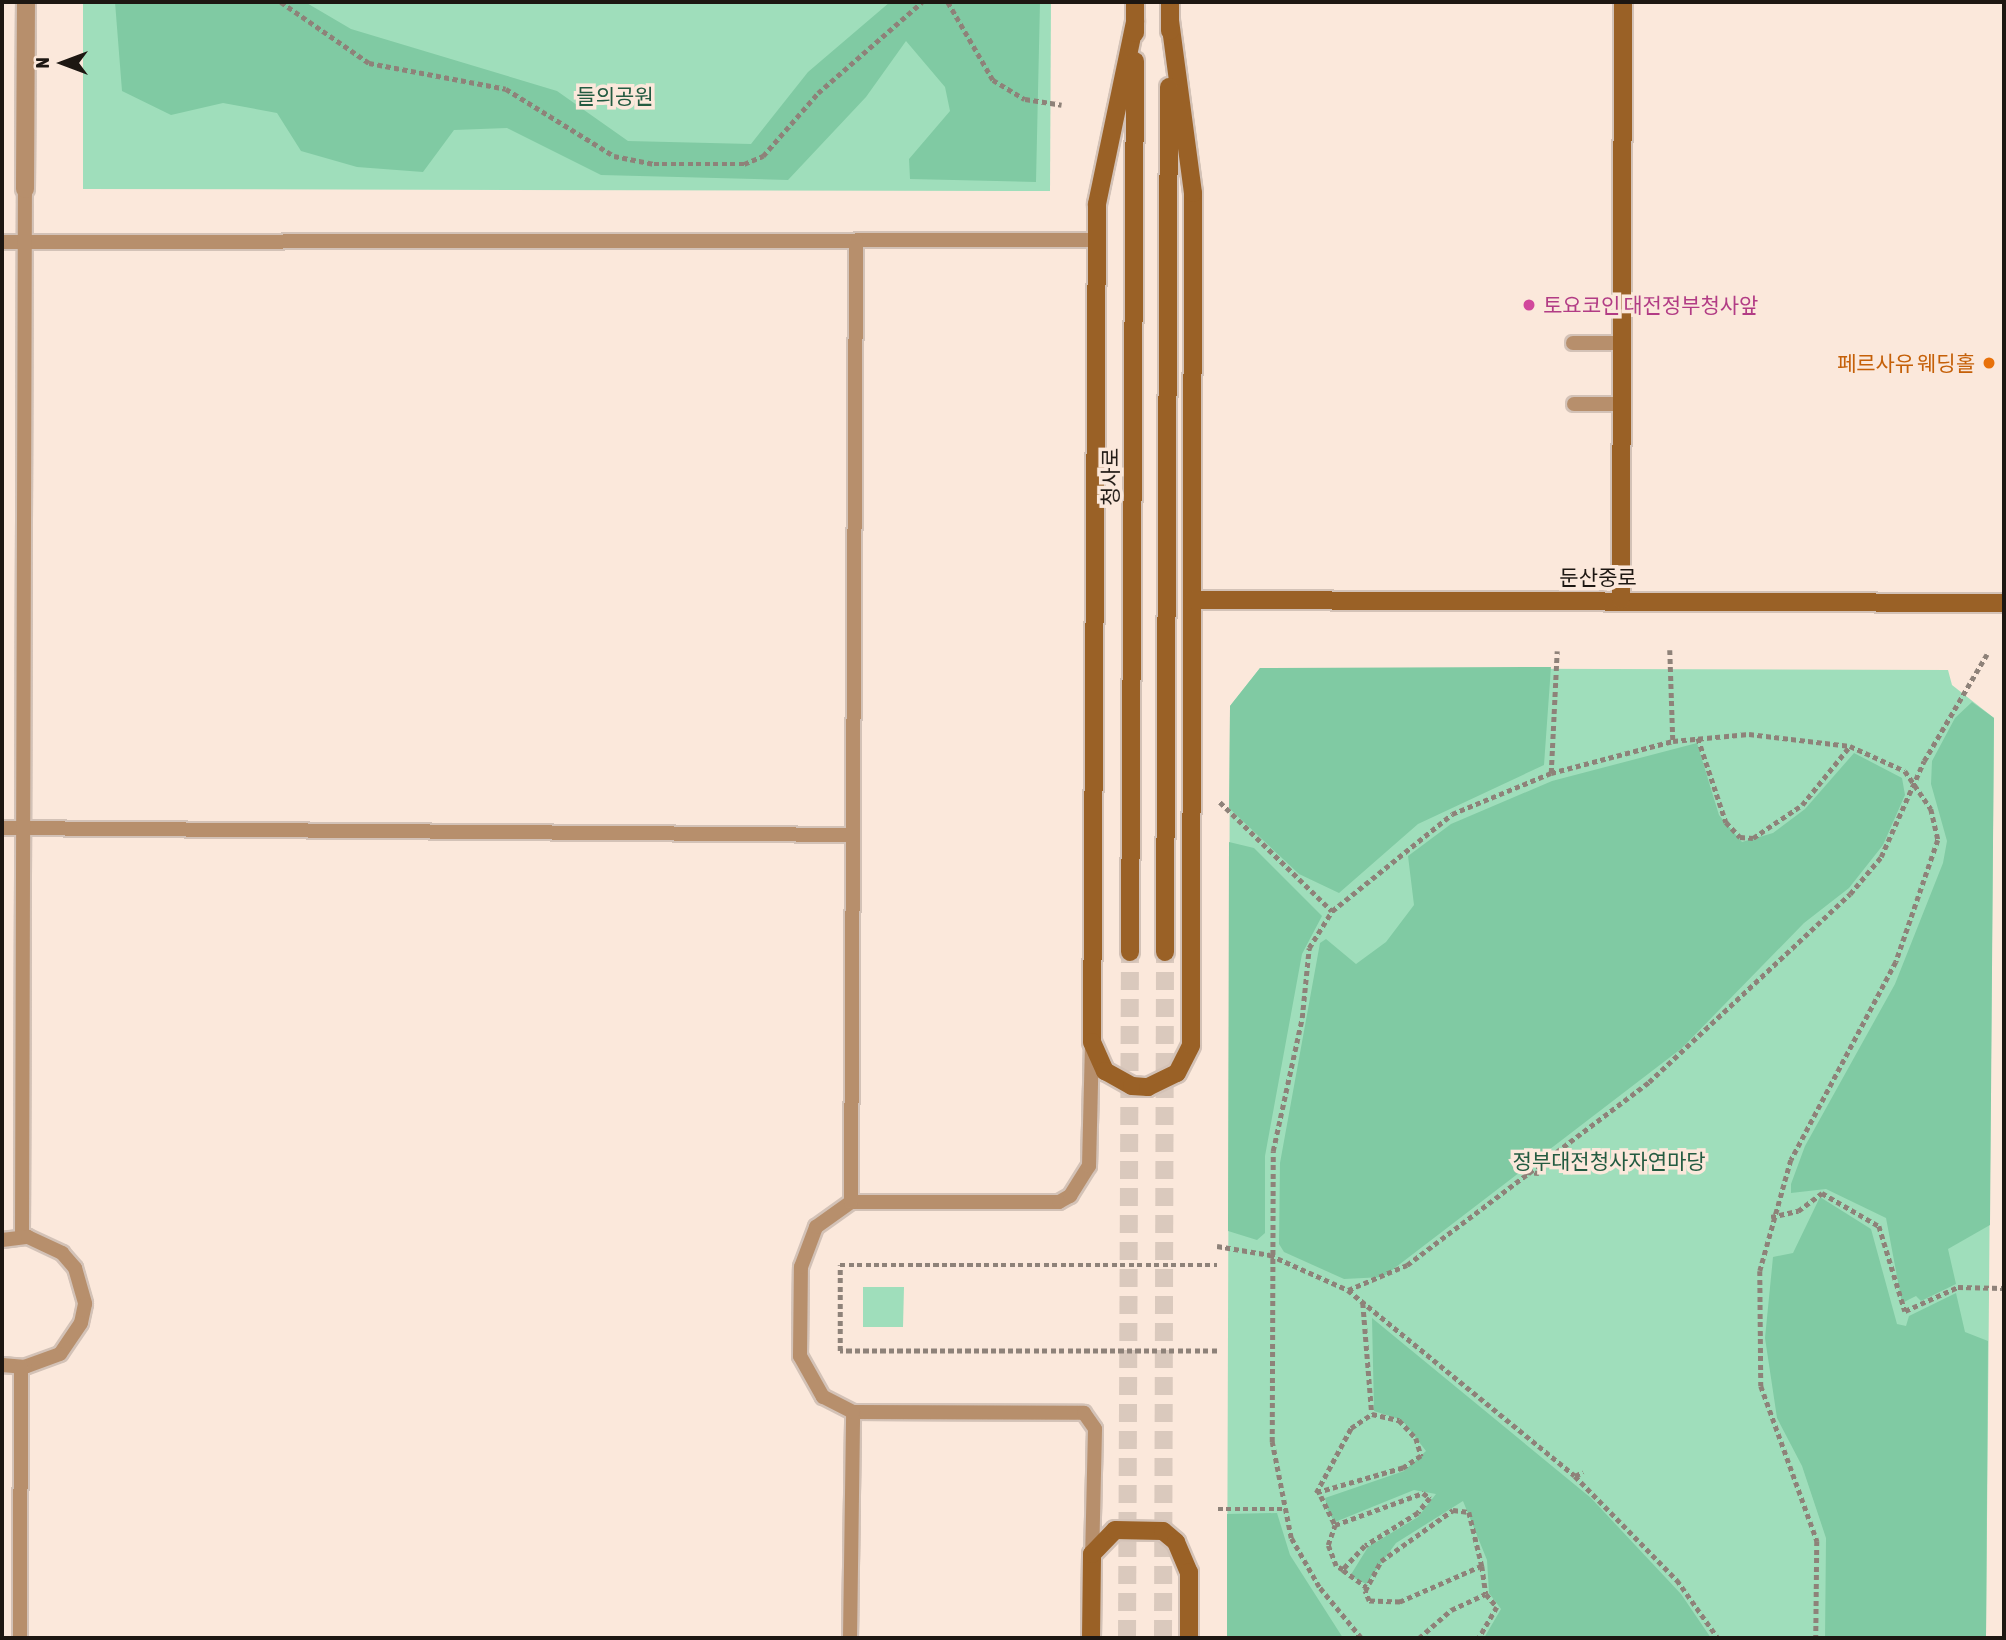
<!DOCTYPE html>
<html>
<head>
<meta charset="utf-8">
<style>
  body { margin:0 }
  #map { position:relative; width:2006px; height:1640px; overflow:hidden; background:#fbe8db; font-family:"Asap Condensed","Noto Sans KR",sans-serif }
  div>[style] { position:absolute }
  .green>* { inset:0; background:#9fdebb }
  .forest>* { inset:0; background:#80caa3 }
  .secondary-tunnel>* { height:18px; margin-top:-9px; transform-origin:0; background:repeating-linear-gradient(90deg,#dac9bd 0 18px,transparent 0 27px) }
  .path>* { height:4.5px; margin-top:-2.25px; transform-origin:0; background:repeating-linear-gradient(90deg,#8e8279 0 5px,transparent 0 8.5px) }
  .roads { filter:drop-shadow(2px 0 #d3c2b7) drop-shadow(-2px 0 #d3c2b7) drop-shadow(0 2px #d3c2b7) drop-shadow(0 -2px #d3c2b7) }
  .lane>* { height:14px; margin:-7px; padding:0 7px; transform-origin:7px; border-radius:7px; background:#b78f6c }
  .street>* { height:18px; margin:-9px; padding:0 9px; transform-origin:9px; border-radius:9px; background:#b78f6c }
  .secondary>* { height:18px; margin:-9px; padding:0 9px; transform-origin:9px; border-radius:9px; background:#9a6126 }
  .dots>* { width:19px; height:19px; translate:-50% -50%; box-sizing:border-box; border:4px solid #fbe8db; border-radius:50% }
  span { translate:-50% -50%; white-space:nowrap; text-align:center; line-height:1.15; -webkit-text-stroke:7px #fbe8db; paint-order:stroke }
  .park-label { font-size:21px; color:#235b41 }
  .hotel-label { font-size:21px; color:#b23c85 }
  .left { translate:0 -50%; text-align:left }
  .food-label { font-size:21px; color:#c56008 }
  .right { translate:-100% -50%; text-align:right }
  .street-label { font-size:21px; color:#1d1712 }
  .frame { position:absolute; inset:0; border:4px solid #1d1712; pointer-events:none }
  .north { position:absolute; left:28px; top:28px; width:70px; height:70px; -webkit-text-stroke:5px #fbe8db; paint-order:stroke; rotate:270deg; font-size:19px; font-weight:700; line-height:28px; text-align:center; color:#1d1712 }
  .north::after { content:''; display:block; margin:auto; width:24px; height:32px; background:#1d1712; clip-path:polygon(50% 0,100% 100%,50% 72%,0 100%) }
</style>
</head>
<body>
<div id="map">
  <div class="green">
    <i style="clip-path:polygon(83px 2px,1051px 2px,1050px 191px,83px 189px)"></i>
    <i style="clip-path:polygon(1260px 668px,1948px 670px,1952px 685px,1994px 718px,1986px 1638px,1227px 1638px,1230px 706px)"></i>
    <i style="clip-path:polygon(863px 1287px,904px 1287px,903px 1327px,863px 1327px)"></i>
  </div>
  <div class="forest">
    <i style="clip-path:polygon(115px 2px,305px 2px,351px 29px,557px 91px,628px 141px,751px 144px,808px 72px,890px 2px,1040px 2px,1036px 182px,910px 179px,909px 159px,950px 111px,945px 87px,906px 41px,866px 97px,788px 180px,601px 175px,507px 128px,454px 130px,423px 172px,357px 167px,301px 151px,277px 113px,223px 103px,171px 115px,122px 91px)"></i>
    <i style="clip-path:polygon(1551px 667px,1544px 765px,1418px 824px,1339px 893px,1299px 874px,1229px 808px,1230px 706px,1260px 668px)"></i>
    <i style="clip-path:polygon(1972px 702px,1994px 718px,1990px 1225px,1948px 1249px,1956px 1284px,1921px 1301px,1916px 1296px,1902px 1303px,1886px 1218px,1826px 1189px,1791px 1193px,1791px 1184px,1805px 1146px,1895px 984px,1943px 863px,1947px 841px,1931px 784px,1932px 761px,1955px 718px)"></i>
    <i style="clip-path:polygon(1697px 743px,1719px 815px,1742px 842px,1773px 833px,1805px 809px,1854px 753px,1902px 778px,1905px 795px,1883px 845px,1849px 888px,1804px 923px,1682px 1048px,1383px 1277px,1344px 1279px,1284px 1252px,1279px 1244px,1280px 1163px,1320px 943px,1326px 939px,1356px 964px,1386px 942px,1414px 905px,1408px 856px,1451px 824px,1552px 781px)"></i>
    <i style="clip-path:polygon(1229px 842px,1254px 848px,1322px 916px,1302px 954px,1265px 1156px,1265px 1233px,1257px 1240px,1228px 1231px)"></i>
    <i style="clip-path:polygon(1820px 1197px,1871px 1229px,1897px 1324px,1906px 1326px,1909px 1316px,1956px 1293px,1965px 1332px,1988px 1341px,1986px 1638px,1825px 1638px,1826px 1538px,1802px 1466px,1777px 1418px,1765px 1338px,1773px 1257px,1793px 1253px)"></i>
    <i style="clip-path:polygon(1372px 1318px,1591px 1498px,1681px 1594px,1711px 1638px,1484px 1638px,1501px 1609px,1489px 1593px,1487px 1560px,1463px 1501px,1396px 1543px,1366px 1584px,1350px 1576px,1368px 1547px,1418px 1517px,1436px 1494px,1414px 1490px,1335px 1522px,1328px 1512px,1325px 1498px,1404px 1471px,1426px 1451px,1402px 1420px,1374px 1411px)"></i>
    <i style="clip-path:polygon(1277px 1513px,1290px 1555px,1343px 1638px,1227px 1638px,1227px 1514px)"></i>
  </div>
  <div class="secondary-tunnel">
    <i style="left:1127px;top:1638px;width:686px;rotate:-89.75deg"></i>
    <i style="left:1163px;top:1638px;width:686px;rotate:-89.83deg"></i>
  </div>
  <div class="path">
    <i style="left:66px;top:2px;width:1px"></i>
    <i style="left:281px;top:2px;width:107px;rotate:34.7deg"></i>
    <i style="left:369px;top:63px;width:139px;rotate:10.7deg"></i>
    <i style="left:506px;top:89px;width:127px;rotate:31.8deg"></i>
    <i style="left:614px;top:156px;width:41px;rotate:11.3deg"></i>
    <i style="left:654px;top:164px;width:90px"></i>
    <i style="left:744px;top:164px;width:21px;rotate:-23deg"></i>
    <i style="left:763px;top:156px;width:84px;rotate:-48.9deg"></i>
    <i style="left:818px;top:93px;width:138px;rotate:-41.2deg"></i>
    <i style="left:948px;top:2px;width:90px;rotate:60deg"></i>
    <i style="left:993px;top:80px;width:37px;rotate:31deg"></i>
    <i style="left:1025px;top:99px;width:37px;rotate:9deg"></i>
    <i style="left:1670px;top:650px;width:91px;rotate:88.1deg"></i>
    <i style="left:1698px;top:738px;width:89px;rotate:71.6deg"></i>
    <i style="left:1726px;top:822px;width:21px;rotate:47deg"></i>
    <i style="left:1740px;top:837px;width:13px;rotate:4deg"></i>
    <i style="left:1753px;top:838px;width:59px;rotate:-34deg"></i>
    <i style="left:1802px;top:805px;width:76px;rotate:-50.9deg"></i>
    <i style="left:1551px;top:773px;width:122px;rotate:-87.2deg"></i>
    <i style="left:1220px;top:802px;width:156px;rotate:44.2deg"></i>
    <i style="left:1526px;top:1172px;width:13px;rotate:4deg"></i>
    <i style="left:1771px;top:1217px;width:28px;rotate:-13deg"></i>
    <i style="left:1798px;top:1211px;width:30px;rotate:-37deg"></i>
    <i style="left:1822px;top:1193px;width:66px;rotate:30.1deg"></i>
    <i style="left:1879px;top:1226px;width:89px;rotate:73deg"></i>
    <i style="left:1905px;top:1311px;width:58px;rotate:-24.4deg"></i>
    <i style="left:1958px;top:1287px;width:46px;rotate:1.2deg"></i>
    <i style="left:1217px;top:1246px;width:54px;rotate:9.6deg"></i>
    <i style="left:1270px;top:1255px;width:85px;rotate:24.2deg"></i>
    <i style="left:1348px;top:1290px;width:293px;rotate:39.3deg"></i>
    <i style="left:1575px;top:1476px;width:146px;rotate:45.6deg"></i>
    <i style="left:1677px;top:1580px;width:71px;rotate:54.7deg"></i>
    <i style="left:1348px;top:1290px;width:64px;rotate:-23deg"></i>
    <i style="left:1407px;top:1265px;width:303px;rotate:-37.1deg"></i>
    <i style="left:1649px;top:1082px;width:275px;rotate:-43.1deg"></i>
    <i style="left:1850px;top:894px;width:48px;rotate:-50deg"></i>
    <i style="left:1881px;top:857px;width:105px;rotate:-65.9deg"></i>
    <i style="left:1924px;top:761px;width:124px;rotate:-59.5deg"></i>
    <i style="left:1363px;top:1303px;width:111px;rotate:85.4deg"></i>
    <i style="left:1217px;top:1351px;width:377px;rotate:180deg"></i>
    <i style="left:840px;top:1351px;width:86px;rotate:-90deg"></i>
    <i style="left:840px;top:1265px;width:377px"></i>
    <i style="left:1372px;top:1414px;width:28px;rotate:13deg"></i>
    <i style="left:1399px;top:1420px;width:25px;rotate:47deg"></i>
    <i style="left:1416px;top:1438px;width:19px;rotate:74deg"></i>
    <i style="left:1421px;top:1456px;width:22px;rotate:146deg"></i>
    <i style="left:1403px;top:1468px;width:91px;rotate:164deg"></i>
    <i style="left:1316px;top:1493px;width:74px;rotate:-61.7deg"></i>
    <i style="left:1351px;top:1428px;width:25px;rotate:-34deg"></i>
    <i style="left:1575px;top:1476px;width:9px;rotate:-27deg"></i>
    <i style="left:1423px;top:1493px;width:9px;rotate:36deg"></i>
    <i style="left:1430px;top:1498px;width:19px;rotate:129deg"></i>
    <i style="left:1418px;top:1513px;width:62px;rotate:148.1deg"></i>
    <i style="left:1365px;top:1546px;width:33px;rotate:133deg"></i>
    <i style="left:1343px;top:1570px;width:8px;rotate:-150deg"></i>
    <i style="left:1336px;top:1566px;width:22px;rotate:-111deg"></i>
    <i style="left:1328px;top:1545px;width:21px;rotate:-71deg"></i>
    <i style="left:1335px;top:1525px;width:94px;rotate:-20deg"></i>
    <i style="left:1321px;top:1496px;width:32px;rotate:64deg"></i>
    <i style="left:1218px;top:1509px;width:65px"></i>
    <i style="left:1453px;top:1510px;width:16px;rotate:7deg"></i>
    <i style="left:1469px;top:1512px;width:56px;rotate:76.5deg"></i>
    <i style="left:1482px;top:1566px;width:90px;rotate:156.3deg"></i>
    <i style="left:1400px;top:1602px;width:31px;rotate:-178deg"></i>
    <i style="left:1369px;top:1601px;width:11px;rotate:-112deg"></i>
    <i style="left:1365px;top:1591px;width:34px;rotate:-62deg"></i>
    <i style="left:1381px;top:1561px;width:88px;rotate:-35.3deg"></i>
    <i style="left:1482px;top:1566px;width:28px;rotate:82deg"></i>
    <i style="left:1343px;top:1570px;width:29px;rotate:36deg"></i>
    <i style="left:1361px;top:1638px;width:66px;rotate:-129.5deg"></i>
    <i style="left:1319px;top:1587px;width:56px;rotate:-119.7deg"></i>
    <i style="left:1291px;top:1538px;width:98px;rotate:-101.2deg"></i>
    <i style="left:1272px;top:1442px;width:291px;rotate:-89.8deg"></i>
    <i style="left:1273px;top:1151px;width:136px;rotate:-77.7deg"></i>
    <i style="left:1302px;top:1018px;width:70px;rotate:-84.3deg"></i>
    <i style="left:1309px;top:948px;width:44px;rotate:-58.1deg"></i>
    <i style="left:1332px;top:911px;width:154px;rotate:-38.9deg"></i>
    <i style="left:1452px;top:814px;width:107px;rotate:-22.5deg"></i>
    <i style="left:1551px;top:773px;width:126px;rotate:-14.7deg"></i>
    <i style="left:1673px;top:741px;width:76px;rotate:-5.3deg"></i>
    <i style="left:1749px;top:734px;width:102px;rotate:6.8deg"></i>
    <i style="left:1850px;top:746px;width:60px;rotate:24.4deg"></i>
    <i style="left:1905px;top:771px;width:46px;rotate:55.6deg"></i>
    <i style="left:1931px;top:809px;width:32px;rotate:77deg"></i>
    <i style="left:1938px;top:840px;width:129px;rotate:109deg"></i>
    <i style="left:1896px;top:962px;width:224px;rotate:117.9deg"></i>
    <i style="left:1791px;top:1160px;width:115px;rotate:105.6deg"></i>
    <i style="left:1760px;top:1271px;width:115px;rotate:89.5deg"></i>
    <i style="left:1761px;top:1386px;width:165px;rotate:70.1deg"></i>
    <i style="left:1817px;top:1541px;width:97px;rotate:90.6deg"></i>
    <i style="left:1419px;top:1638px;width:43px;rotate:-41.2deg"></i>
    <i style="left:1451px;top:1610px;width:38px;rotate:-25deg"></i>
    <i style="left:1486px;top:1594px;width:17px;rotate:50deg"></i>
    <i style="left:1497px;top:1607px;width:36px;rotate:120deg"></i>
  </div>
  <div class="roads">
    <div class="lane">
      <i style="left:2px;top:242px;width:1095px;rotate:-0.1deg"></i>
      <i style="left:1573px;top:343px;width:49px"></i>
      <i style="left:1574px;top:404px;width:47px"></i>
      <i style="left:2px;top:828px;width:850px;rotate:0.47deg"></i>
      <i style="left:851px;top:1202px;width:208px"></i>
      <i style="left:1059px;top:1202px;width:13px;rotate:-29deg"></i>
      <i style="left:1070px;top:1196px;width:36px;rotate:-58deg"></i>
      <i style="left:1089px;top:1166px;width:122px;rotate:-88.6deg"></i>
      <i style="left:22px;top:1237px;width:1048px;rotate:-89.84deg"></i>
      <i style="left:2px;top:1240px;width:26px;rotate:-7deg"></i>
      <i style="left:28px;top:1237px;width:38px;rotate:25deg"></i>
      <i style="left:62px;top:1253px;width:20px;rotate:49deg"></i>
      <i style="left:75px;top:1268px;width:37px;rotate:74deg"></i>
      <i style="left:85px;top:1304px;width:19px;rotate:102deg"></i>
      <i style="left:81px;top:1323px;width:37px;rotate:124deg"></i>
      <i style="left:60px;top:1354px;width:37px;rotate:160deg"></i>
      <i style="left:25px;top:1367px;width:23px;rotate:-175deg"></i>
      <i style="left:853px;top:1412px;width:231px;rotate:0.2deg"></i>
      <i style="left:1084px;top:1413px;width:19px;rotate:55deg"></i>
      <i style="left:1095px;top:1429px;width:129px;rotate:91.3deg"></i>
      <i style="left:20px;top:1638px;width:271px;rotate:-89.8deg"></i>
      <i style="left:850px;top:1638px;width:226px;rotate:-89.2deg"></i>
      <i style="left:853px;top:1412px;width:34px;rotate:-153deg"></i>
      <i style="left:823px;top:1397px;width:47px;rotate:-119.3deg"></i>
      <i style="left:800px;top:1356px;width:89px;rotate:-89.4deg"></i>
      <i style="left:801px;top:1267px;width:43px;rotate:-69.4deg"></i>
      <i style="left:816px;top:1227px;width:43px;rotate:-35.5deg"></i>
      <i style="left:851px;top:1202px;width:961px;rotate:-89.7deg"></i>
    </div>
    <div class="street">
      <i style="left:25px;top:189px;width:187px;rotate:-89.7deg"></i>
    </div>
    <div class="secondary">
      <i style="left:1135px;top:22px;width:186px;rotate:101.8deg"></i>
      <i style="left:1097px;top:204px;width:838px;rotate:90.34deg"></i>
      <i style="left:1092px;top:1042px;width:32px;rotate:66deg"></i>
      <i style="left:1105px;top:1071px;width:31px;rotate:29deg"></i>
      <i style="left:1132px;top:1086px;width:16px;rotate:4deg"></i>
      <i style="left:1148px;top:1087px;width:32px;rotate:-26deg"></i>
      <i style="left:1177px;top:1073px;width:31px;rotate:-63deg"></i>
      <i style="left:1191px;top:1045px;width:852px;rotate:-89.87deg"></i>
      <i style="left:1193px;top:193px;width:174px;rotate:-97.6deg"></i>
      <i style="left:1170px;top:31px;width:29px;rotate:-90deg"></i>
      <i style="left:1135px;top:33px;width:31px;rotate:-90deg"></i>
      <i style="left:1192px;top:600px;width:812px;rotate:0.21deg"></i>
      <i style="left:1621px;top:600px;width:598px;rotate:-89.81deg"></i>
      <i style="left:1130px;top:952px;width:891px;rotate:-89.68deg"></i>
      <i style="left:1165px;top:952px;width:865px;rotate:-89.74deg"></i>
      <i style="left:1091px;top:1638px;width:84px;rotate:-89.3deg"></i>
      <i style="left:1092px;top:1554px;width:33px;rotate:-46deg"></i>
      <i style="left:1115px;top:1530px;width:48px;rotate:1.2deg"></i>
      <i style="left:1163px;top:1531px;width:17px;rotate:40deg"></i>
      <i style="left:1176px;top:1542px;width:33px;rotate:67deg"></i>
      <i style="left:1189px;top:1572px;width:66px;rotate:90deg"></i>
    </div>
  </div>
  <div class="dots">
    <i style="left:1529px;top:305px;background:#d1479c"></i>
    <i style="left:1989px;top:363px;background:#e8710a"></i>
  </div>
  <div class="park-label">
    <span style="left:615px;top:96px">들의공원</span>
    <span style="left:1609px;top:1161px">정부대전청사자연마당</span>
  </div>
  <div class="hotel-label">
    <span class="left" style="left:1543px;top:305px">토요코인 대전정부청사앞</span>
  </div>
  <div class="food-label">
    <span class="right" style="left:1975px;top:363px">페르사유 웨딩홀</span>
  </div>
  <div class="street-label">
    <span style="left:1110px;top:477px;rotate:-90deg">청사로</span>
    <span style="left:1598px;top:577px">둔산중로</span>
  </div>
  <div class="frame"></div>
  <div class="north">N</div>
</div>
</body>
</html>
